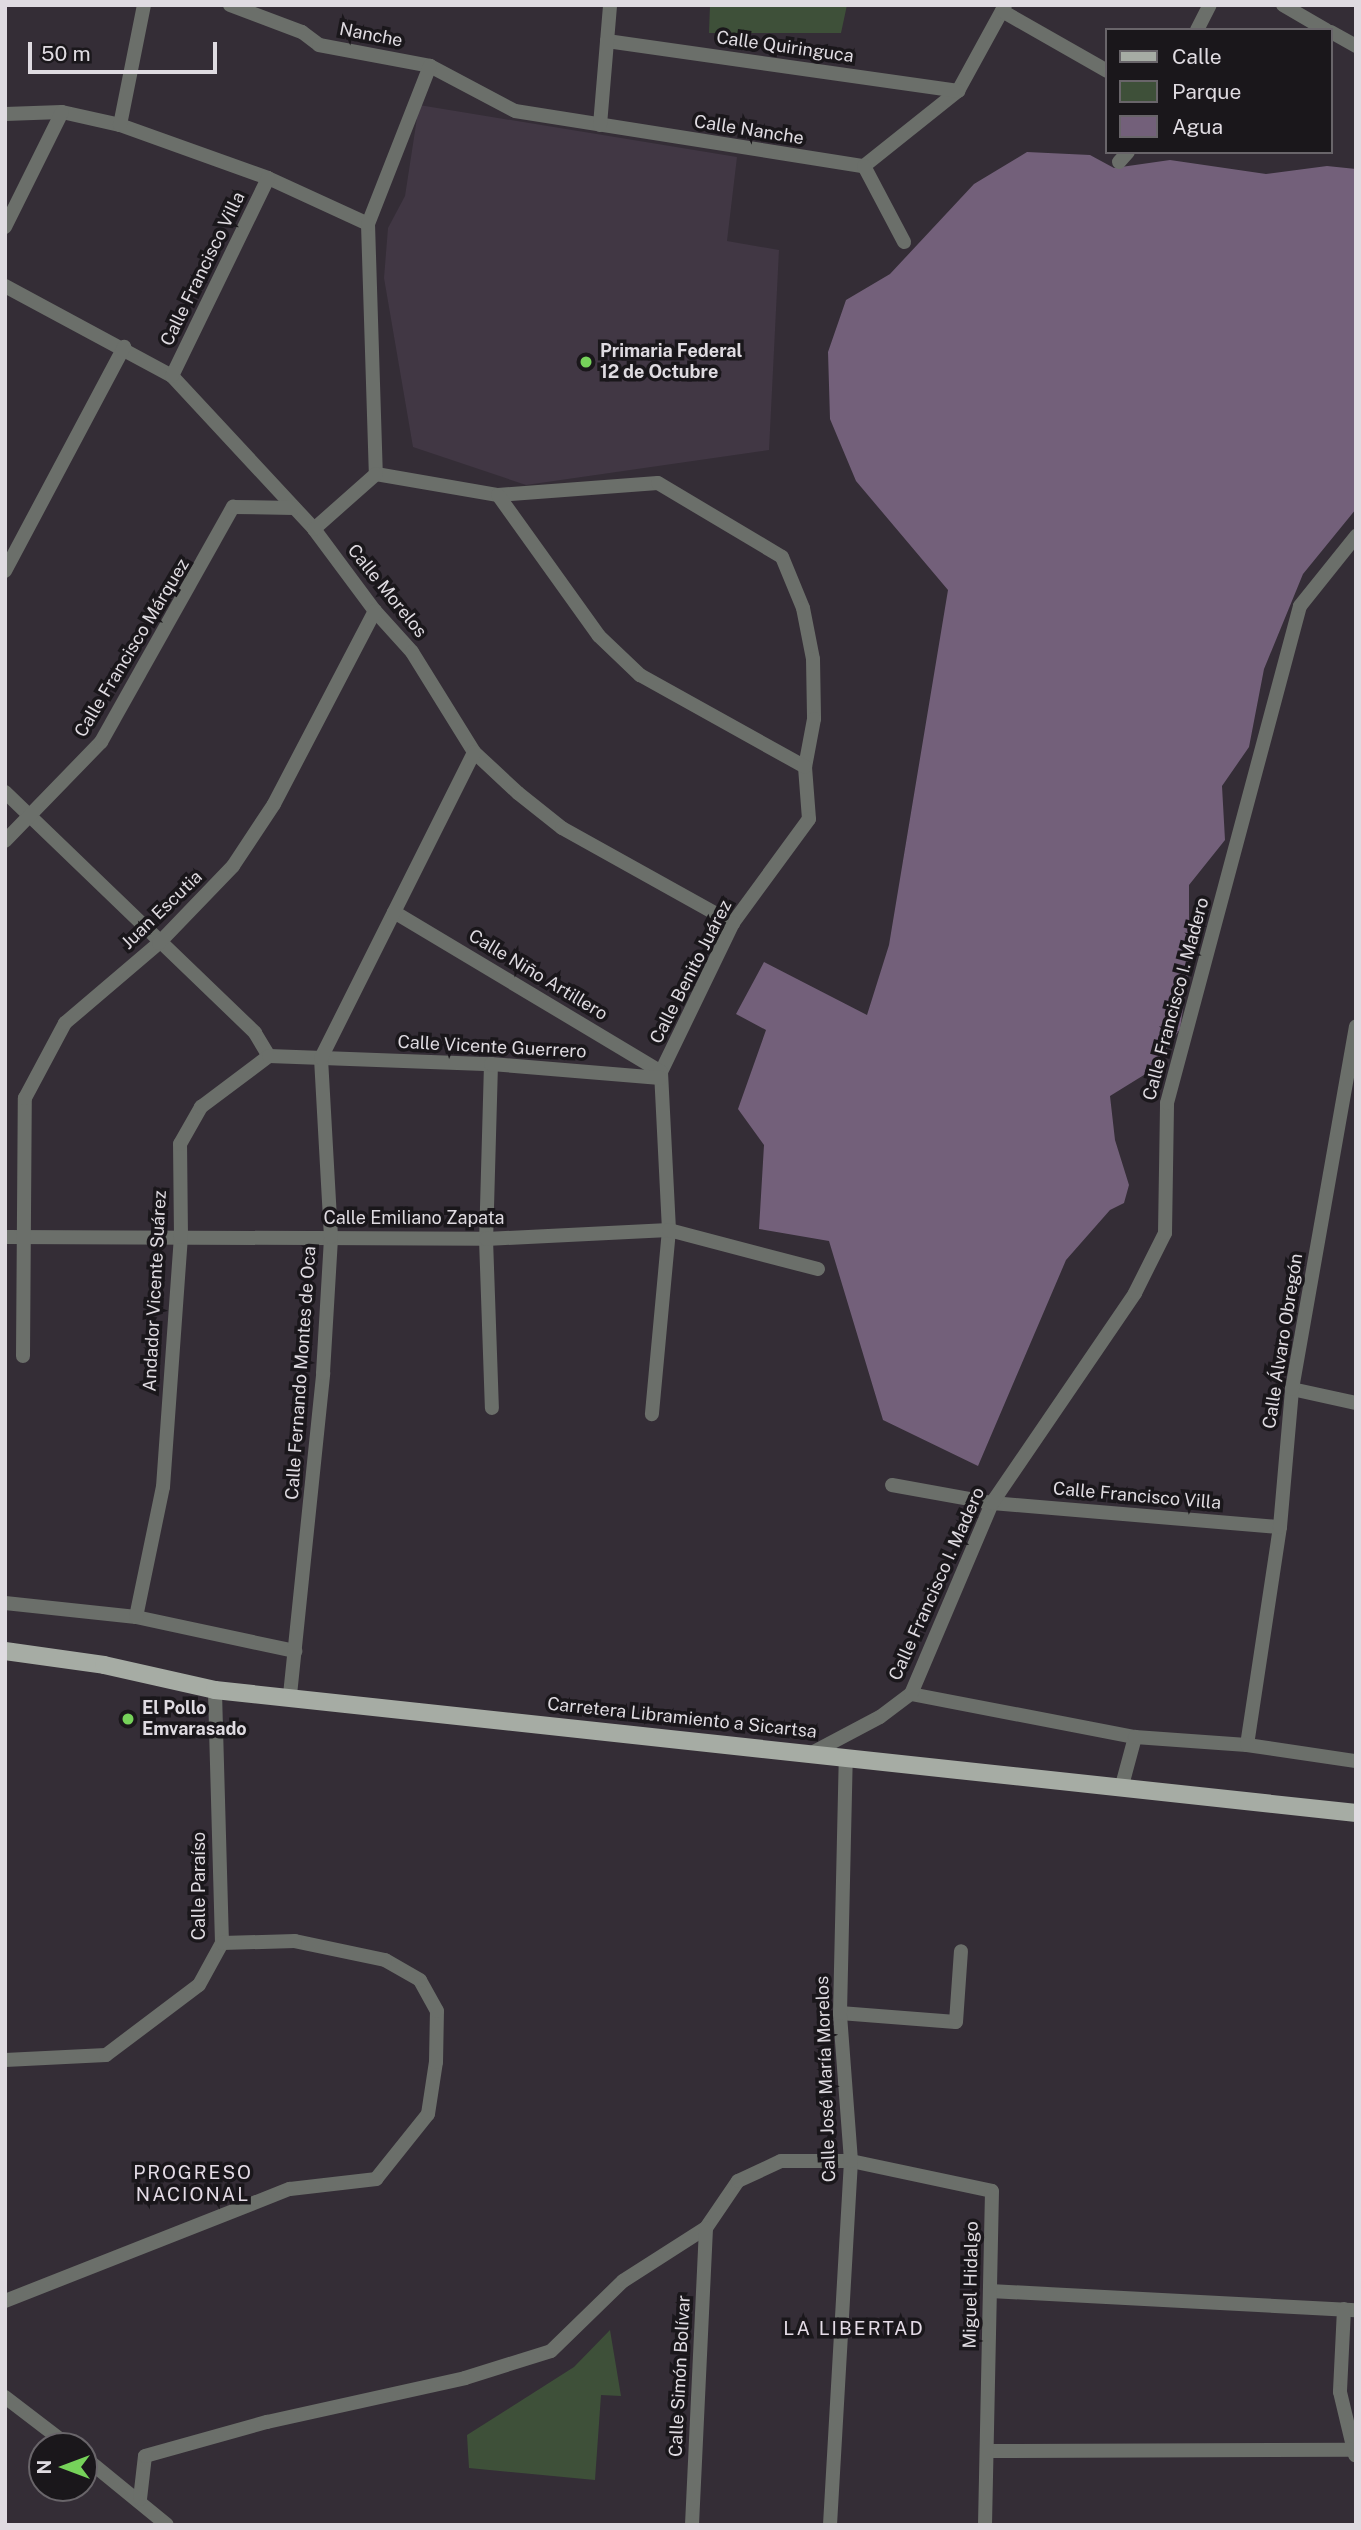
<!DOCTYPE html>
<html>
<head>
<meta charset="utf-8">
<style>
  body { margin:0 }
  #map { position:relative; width:1361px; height:2530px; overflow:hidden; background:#342d36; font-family:"Public Sans",sans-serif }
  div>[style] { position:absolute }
  .built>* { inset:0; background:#413744 }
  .green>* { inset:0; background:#3e5039 }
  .water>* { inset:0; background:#73607a }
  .minor>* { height:14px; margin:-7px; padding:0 7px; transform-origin:7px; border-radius:7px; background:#6b6f6a }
  .primary>* { height:18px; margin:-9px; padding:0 9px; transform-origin:9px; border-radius:9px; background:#a6aca4 }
  .dots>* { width:19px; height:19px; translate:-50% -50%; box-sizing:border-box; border:4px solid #1a171b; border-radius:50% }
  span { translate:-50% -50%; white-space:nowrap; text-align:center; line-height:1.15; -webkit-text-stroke:7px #1a171b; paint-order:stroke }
  .street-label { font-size:18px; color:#dfdbe1 }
  .poi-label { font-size:18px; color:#dfdbe1; font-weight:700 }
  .left { translate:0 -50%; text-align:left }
  .neighbourhood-label { font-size:19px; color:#e5dce7; letter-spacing:2px }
  .frame { position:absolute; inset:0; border:7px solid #dfdbe1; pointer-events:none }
  .legend { position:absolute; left:1105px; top:28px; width:228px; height:126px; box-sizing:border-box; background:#1a171b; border:2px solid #69656a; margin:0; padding:9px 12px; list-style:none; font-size:21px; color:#dfdbe1 }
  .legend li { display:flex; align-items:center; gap:14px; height:35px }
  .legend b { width:35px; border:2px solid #69656a }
  .north { position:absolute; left:28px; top:2432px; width:70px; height:70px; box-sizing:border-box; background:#1a171b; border:2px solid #69656a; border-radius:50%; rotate:270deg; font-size:19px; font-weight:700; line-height:28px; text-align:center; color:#dfdbe1 }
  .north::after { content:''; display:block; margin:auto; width:24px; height:32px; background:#76d25a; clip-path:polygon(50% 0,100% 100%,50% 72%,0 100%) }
  .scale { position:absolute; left:28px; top:42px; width:189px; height:32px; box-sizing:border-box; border:4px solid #dfdbe1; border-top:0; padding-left:9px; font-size:21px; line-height:24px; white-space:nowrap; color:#dfdbe1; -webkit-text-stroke:5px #1a171b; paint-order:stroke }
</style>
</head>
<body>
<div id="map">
  <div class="built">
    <i style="clip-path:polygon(419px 105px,737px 157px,727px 241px,779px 250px,769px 450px,526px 485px,413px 447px,384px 278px,388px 228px,405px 196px)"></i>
  </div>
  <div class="green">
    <i style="clip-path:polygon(710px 5px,847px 5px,841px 33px,709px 33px)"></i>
    <i style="clip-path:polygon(610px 2330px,621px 2396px,601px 2395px,595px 2480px,469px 2468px,467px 2435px,574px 2367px)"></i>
  </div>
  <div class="water">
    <i style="clip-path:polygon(1027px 152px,1090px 155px,1114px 168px,1170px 160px,1266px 174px,1327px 166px,1356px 169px,1356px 509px,1303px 574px,1264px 669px,1249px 747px,1222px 786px,1225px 840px,1189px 885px,1189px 969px,1180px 1029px,1152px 1070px,1110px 1096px,1115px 1140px,1129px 1185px,1124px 1203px,1110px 1210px,1066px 1260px,978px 1466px,883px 1420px,829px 1241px,759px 1229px,764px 1145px,738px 1109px,766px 1030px,736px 1014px,764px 962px,867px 1015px,889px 945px,948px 590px,856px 481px,830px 419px,828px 352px,846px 300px,890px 274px,974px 184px)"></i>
  </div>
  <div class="minor">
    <i style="left:230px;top:5px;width:77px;rotate:20.6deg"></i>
    <i style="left:302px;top:32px;width:21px;rotate:37deg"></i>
    <i style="left:319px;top:45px;width:113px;rotate:10.7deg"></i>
    <i style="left:430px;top:66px;width:96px;rotate:27.9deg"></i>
    <i style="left:515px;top:111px;width:353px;rotate:9deg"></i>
    <i style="left:864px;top:166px;width:120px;rotate:-38.6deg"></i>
    <i style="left:958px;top:91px;width:98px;rotate:-61.3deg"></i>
    <i style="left:1283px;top:5px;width:50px;rotate:30.2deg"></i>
    <i style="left:1002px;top:11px;width:121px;rotate:29.7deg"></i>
    <i style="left:1197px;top:30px;width:28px;rotate:-63deg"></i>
    <i style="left:1331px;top:32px;width:29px;rotate:29deg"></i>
    <i style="left:607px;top:41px;width:355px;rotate:8.1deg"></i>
    <i style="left:5px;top:114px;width:57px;rotate:-2deg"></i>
    <i style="left:62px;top:112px;width:59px;rotate:12.6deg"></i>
    <i style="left:120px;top:125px;width:157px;rotate:19.7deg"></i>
    <i style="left:268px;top:178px;width:110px;rotate:24.7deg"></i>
    <i style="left:368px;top:224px;width:250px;rotate:88.2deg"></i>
    <i style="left:120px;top:125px;width:122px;rotate:-78.7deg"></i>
    <i style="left:600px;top:125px;width:120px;rotate:-85.2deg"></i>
    <i style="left:1119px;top:162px;width:13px;rotate:-48deg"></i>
    <i style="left:864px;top:166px;width:86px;rotate:62.2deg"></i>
    <i style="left:368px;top:224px;width:170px;rotate:-68.6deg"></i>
    <i style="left:5px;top:227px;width:128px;rotate:-63.6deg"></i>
    <i style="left:5px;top:286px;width:190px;rotate:28.3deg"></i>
    <i style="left:172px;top:376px;width:209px;rotate:47.1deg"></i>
    <i style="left:314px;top:529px;width:102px;rotate:53.4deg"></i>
    <i style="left:375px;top:611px;width:55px;rotate:47.9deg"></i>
    <i style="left:412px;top:652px;width:118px;rotate:58.2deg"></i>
    <i style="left:474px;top:752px;width:60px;rotate:43deg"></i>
    <i style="left:518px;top:793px;width:56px;rotate:38.5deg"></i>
    <i style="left:562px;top:828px;width:196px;rotate:29.1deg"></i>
    <i style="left:172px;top:376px;width:220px;rotate:-64.1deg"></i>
    <i style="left:376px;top:474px;width:124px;rotate:9.8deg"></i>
    <i style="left:498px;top:495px;width:160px;rotate:-4.3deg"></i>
    <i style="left:658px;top:483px;width:144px;rotate:30.8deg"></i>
    <i style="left:782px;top:557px;width:55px;rotate:67.6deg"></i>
    <i style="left:803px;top:608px;width:52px;rotate:78.9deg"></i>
    <i style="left:813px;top:659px;width:60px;rotate:89deg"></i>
    <i style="left:814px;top:719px;width:49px;rotate:100.6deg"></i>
    <i style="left:805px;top:767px;width:52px;rotate:85.6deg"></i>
    <i style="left:809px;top:819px;width:129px;rotate:126.2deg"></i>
    <i style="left:733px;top:923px;width:165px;rotate:115.8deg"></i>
    <i style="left:661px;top:1072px;width:158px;rotate:87.1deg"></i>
    <i style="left:669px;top:1230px;width:185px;rotate:95.3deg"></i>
    <i style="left:498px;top:495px;width:173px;rotate:54.4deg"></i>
    <i style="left:599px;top:636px;width:57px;rotate:43.6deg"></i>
    <i style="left:640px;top:675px;width:189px;rotate:29.1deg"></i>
    <i style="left:314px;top:529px;width:83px;rotate:-41.6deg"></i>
    <i style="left:5px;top:571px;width:254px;rotate:-62deg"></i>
    <i style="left:5px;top:792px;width:347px;rotate:43.9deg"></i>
    <i style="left:255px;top:1033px;width:27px;rotate:59deg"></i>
    <i style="left:5px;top:841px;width:138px;rotate:-45.9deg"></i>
    <i style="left:101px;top:742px;width:270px;rotate:-60.7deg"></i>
    <i style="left:233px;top:507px;width:61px;rotate:0.9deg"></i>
    <i style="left:394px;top:912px;width:311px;rotate:30.9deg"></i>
    <i style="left:491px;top:1064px;width:175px;rotate:91.6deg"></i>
    <i style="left:486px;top:1239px;width:169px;rotate:88deg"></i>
    <i style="left:5px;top:1237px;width:481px;rotate:0.2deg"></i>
    <i style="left:486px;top:1239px;width:183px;rotate:-2.8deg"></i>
    <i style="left:669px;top:1230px;width:154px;rotate:14.7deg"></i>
    <i style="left:23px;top:1356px;width:258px;rotate:-89.6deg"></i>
    <i style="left:25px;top:1098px;width:85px;rotate:-61.9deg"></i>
    <i style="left:65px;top:1023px;width:123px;rotate:-40.4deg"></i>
    <i style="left:159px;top:943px;width:107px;rotate:-46.1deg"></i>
    <i style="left:233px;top:866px;width:74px;rotate:-56.5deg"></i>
    <i style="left:274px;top:804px;width:218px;rotate:-62.4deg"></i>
    <i style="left:1292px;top:1389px;width:66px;rotate:12.3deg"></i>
    <i style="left:892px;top:1485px;width:102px;rotate:10.2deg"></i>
    <i style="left:992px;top:1503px;width:289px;rotate:4.8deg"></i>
    <i style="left:5px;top:1603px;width:132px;rotate:6.1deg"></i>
    <i style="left:136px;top:1617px;width:163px;rotate:12.1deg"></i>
    <i style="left:136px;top:1617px;width:133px;rotate:-78.3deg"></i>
    <i style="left:163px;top:1487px;width:251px;rotate:-85.9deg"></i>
    <i style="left:181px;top:1237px;width:93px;rotate:-90.6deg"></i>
    <i style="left:180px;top:1144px;width:43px;rotate:-60.4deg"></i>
    <i style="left:201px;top:1107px;width:85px;rotate:-36.9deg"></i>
    <i style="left:269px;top:1056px;width:222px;rotate:2.1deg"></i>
    <i style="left:491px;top:1064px;width:170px;rotate:4.7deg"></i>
    <i style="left:911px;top:1694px;width:228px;rotate:10.9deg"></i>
    <i style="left:290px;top:1695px;width:324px;rotate:-84.1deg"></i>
    <i style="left:323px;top:1373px;width:136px;rotate:-86.6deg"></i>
    <i style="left:331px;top:1237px;width:179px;rotate:-93.2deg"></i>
    <i style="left:321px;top:1058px;width:342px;rotate:-63.4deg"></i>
    <i style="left:1247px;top:1745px;width:220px;rotate:-81.4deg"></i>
    <i style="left:1280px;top:1527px;width:139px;rotate:-85deg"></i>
    <i style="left:1292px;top:1389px;width:368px;rotate:-80deg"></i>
    <i style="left:810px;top:1754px;width:79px;rotate:-27.9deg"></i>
    <i style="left:880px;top:1717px;width:39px;rotate:-37deg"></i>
    <i style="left:911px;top:1694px;width:207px;rotate:-67deg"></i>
    <i style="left:992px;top:1503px;width:254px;rotate:-55.7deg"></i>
    <i style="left:1135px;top:1293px;width:67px;rotate:-63.4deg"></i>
    <i style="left:1165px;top:1233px;width:130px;rotate:-89.1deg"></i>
    <i style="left:1167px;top:1103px;width:514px;rotate:-75.02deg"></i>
    <i style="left:1300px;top:606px;width:90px;rotate:-51.3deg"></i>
    <i style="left:1121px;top:1789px;width:54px;rotate:-74.9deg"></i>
    <i style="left:1135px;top:1737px;width:112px;rotate:4.1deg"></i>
    <i style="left:1247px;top:1745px;width:110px;rotate:8.4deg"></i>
    <i style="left:840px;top:2013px;width:116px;rotate:4.4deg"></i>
    <i style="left:956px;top:2022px;width:71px;rotate:-86deg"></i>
    <i style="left:5px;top:2060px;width:101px;rotate:-2.8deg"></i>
    <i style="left:106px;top:2055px;width:116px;rotate:-37deg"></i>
    <i style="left:199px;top:1985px;width:48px;rotate:-61.3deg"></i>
    <i style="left:222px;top:1943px;width:253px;rotate:-91.6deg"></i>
    <i style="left:990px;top:2291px;width:366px;rotate:3deg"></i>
    <i style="left:5px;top:2301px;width:306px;rotate:-21.5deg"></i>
    <i style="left:290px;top:2189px;width:87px;rotate:-6.6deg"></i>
    <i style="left:376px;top:2179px;width:83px;rotate:-51.3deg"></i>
    <i style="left:428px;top:2114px;width:53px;rotate:-81.3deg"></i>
    <i style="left:436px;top:2062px;width:51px;rotate:-88.9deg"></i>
    <i style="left:437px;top:2011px;width:35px;rotate:-119deg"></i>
    <i style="left:420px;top:1980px;width:40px;rotate:-150.3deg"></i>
    <i style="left:385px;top:1960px;width:92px;rotate:-168.1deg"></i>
    <i style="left:295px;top:1941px;width:73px;rotate:178.4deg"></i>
    <i style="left:1344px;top:2309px;width:83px;rotate:92.8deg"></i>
    <i style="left:1340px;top:2392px;width:65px;rotate:76.6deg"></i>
    <i style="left:5px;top:2397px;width:81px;rotate:37.4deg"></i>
    <i style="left:987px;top:2451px;width:364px;rotate:-0.2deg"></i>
    <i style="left:84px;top:2457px;width:107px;rotate:39.3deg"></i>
    <i style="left:140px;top:2499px;width:43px;rotate:-83.4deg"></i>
    <i style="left:145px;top:2456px;width:127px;rotate:-15.6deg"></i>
    <i style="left:267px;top:2422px;width:203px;rotate:-12.5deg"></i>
    <i style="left:465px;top:2378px;width:90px;rotate:-17.4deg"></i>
    <i style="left:551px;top:2351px;width:100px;rotate:-44.2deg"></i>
    <i style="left:623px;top:2281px;width:98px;rotate:-32.6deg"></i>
    <i style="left:706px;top:2228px;width:57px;rotate:-55.8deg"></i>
    <i style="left:738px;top:2181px;width:47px;rotate:-24.9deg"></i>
    <i style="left:781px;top:2161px;width:70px"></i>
    <i style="left:851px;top:2161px;width:144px;rotate:12deg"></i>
    <i style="left:992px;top:2191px;width:334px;rotate:91.2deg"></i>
    <i style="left:692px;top:2525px;width:297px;rotate:-87.3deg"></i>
    <i style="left:830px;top:2525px;width:365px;rotate:-86.7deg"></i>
    <i style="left:851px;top:2161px;width:148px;rotate:-94.3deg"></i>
    <i style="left:840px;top:2013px;width:255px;rotate:-88.7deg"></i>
  </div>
  <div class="primary">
    <i style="left:5px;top:1651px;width:100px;rotate:8deg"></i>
    <i style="left:104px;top:1665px;width:114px;rotate:12.7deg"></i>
    <i style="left:215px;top:1690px;width:1148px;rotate:6.15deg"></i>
  </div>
  <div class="dots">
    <i style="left:586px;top:362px;background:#76d25a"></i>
    <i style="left:128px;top:1719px;background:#76d25a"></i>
  </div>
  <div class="street-label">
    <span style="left:371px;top:35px;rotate:11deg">Nanche</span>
    <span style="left:785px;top:47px;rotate:8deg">Calle Quiringuca</span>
    <span style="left:749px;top:130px;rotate:9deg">Calle Nanche</span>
    <span style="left:203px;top:269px;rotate:-64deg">Calle Francisco Villa</span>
    <span style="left:387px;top:591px;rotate:51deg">Calle Morelos</span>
    <span style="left:132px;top:648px;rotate:-59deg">Calle Francisco Márquez</span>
    <span style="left:162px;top:910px;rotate:-44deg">Juan Escutia</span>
    <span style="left:691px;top:972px;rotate:-63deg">Calle Benito Juárez</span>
    <span style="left:538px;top:975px;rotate:31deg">Calle Niño Artillero</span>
    <span style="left:1176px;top:999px;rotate:-75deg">Calle Francisco I. Madero</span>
    <span style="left:492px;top:1047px;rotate:3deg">Calle Vicente Guerrero</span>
    <span style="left:414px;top:1218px">Calle Emiliano Zapata</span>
    <span style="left:155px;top:1291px;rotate:-87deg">Andador Vicente Suárez</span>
    <span style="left:1283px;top:1341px;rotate:-81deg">Calle Álvaro Obregón</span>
    <span style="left:301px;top:1373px;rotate:-86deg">Calle Fernando Montes de Oca</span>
    <span style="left:1137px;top:1496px;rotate:5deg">Calle Francisco Villa</span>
    <span style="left:937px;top:1584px;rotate:-66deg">Calle Francisco I. Madero</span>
    <span style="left:682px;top:1718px;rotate:6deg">Carretera Libramiento a Sicartsa</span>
    <span style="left:199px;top:1886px;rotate:-90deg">Calle Paraíso</span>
    <span style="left:826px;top:2079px;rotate:-92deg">Calle José María Morelos</span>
    <span style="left:971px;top:2285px;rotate:-89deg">Miguel Hidalgo</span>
    <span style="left:680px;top:2376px;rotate:-87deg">Calle Simón Bolívar</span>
  </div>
  <div class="poi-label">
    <span class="left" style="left:600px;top:362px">Primaria Federal<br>12 de Octubre</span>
    <span class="left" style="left:142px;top:1719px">El Pollo<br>Emvarasado</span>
  </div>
  <div class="neighbourhood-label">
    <span style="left:193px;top:2184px">PROGRESO<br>NACIONAL</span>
    <span style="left:854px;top:2329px">LA LIBERTAD</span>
  </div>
  <div class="frame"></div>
  <ul class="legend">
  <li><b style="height:9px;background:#a6aca4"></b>Calle</li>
  <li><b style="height:19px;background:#3e5039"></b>Parque</li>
  <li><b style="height:19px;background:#73607a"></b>Agua</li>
  </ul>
  <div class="north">N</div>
  <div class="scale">50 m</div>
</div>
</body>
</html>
